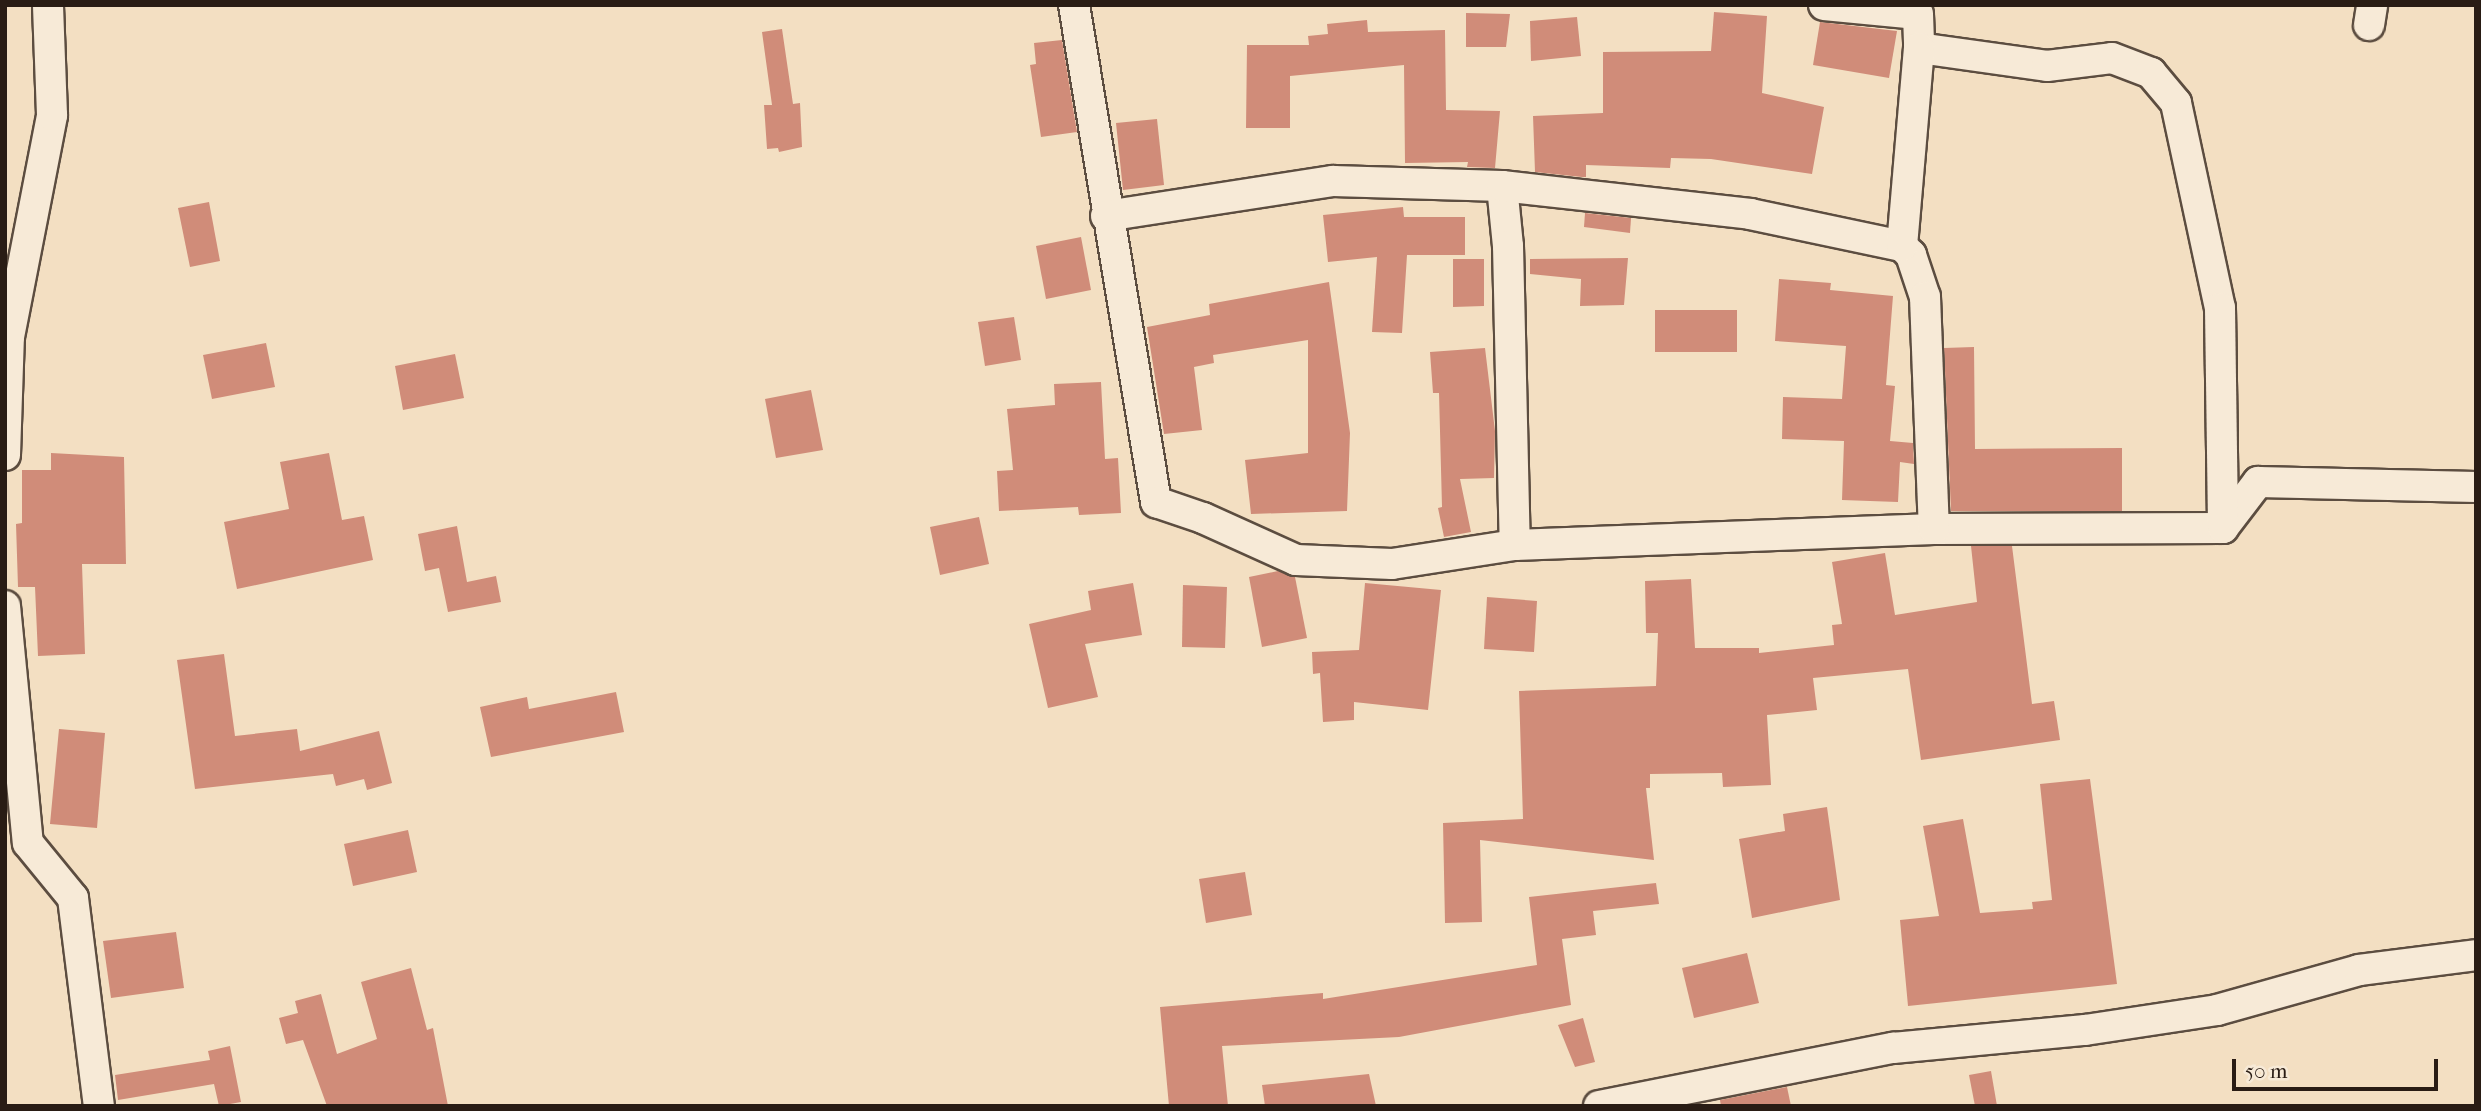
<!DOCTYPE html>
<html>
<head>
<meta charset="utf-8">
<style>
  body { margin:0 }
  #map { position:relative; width:2481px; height:1111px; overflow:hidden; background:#f3dfc2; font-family:"IM FELL French Canon",serif }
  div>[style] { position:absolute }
  .building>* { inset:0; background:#d08c79 }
  .roads { filter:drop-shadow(2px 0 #5c4d40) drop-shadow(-2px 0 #5c4d40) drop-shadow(0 2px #5c4d40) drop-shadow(0 -2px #5c4d40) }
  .street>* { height:30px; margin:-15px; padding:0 15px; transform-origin:15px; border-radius:15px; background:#f7ead7 }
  span { translate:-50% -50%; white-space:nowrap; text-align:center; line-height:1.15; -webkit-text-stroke:6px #f7ead7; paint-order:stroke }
  .frame { position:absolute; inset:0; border:7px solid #291c14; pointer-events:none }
  .scale { position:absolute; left:2232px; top:1059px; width:206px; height:32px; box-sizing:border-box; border:4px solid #291c14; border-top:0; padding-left:9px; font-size:21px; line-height:24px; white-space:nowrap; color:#291c14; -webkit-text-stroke:5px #f7ead7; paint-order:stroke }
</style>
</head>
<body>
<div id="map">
  <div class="building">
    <i style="clip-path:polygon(1714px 12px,1767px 16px,1762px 93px,1824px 107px,1812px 174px,1711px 159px,1671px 158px,1670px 168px,1586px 165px,1586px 177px,1582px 177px,1535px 172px,1533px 116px,1603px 113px,1603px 52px,1711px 51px)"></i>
    <i style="clip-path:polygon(1466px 13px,1510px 14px,1506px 47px,1466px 47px)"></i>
    <i style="clip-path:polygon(1577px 17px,1581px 56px,1531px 61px,1530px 21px)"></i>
    <i style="clip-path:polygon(1367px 20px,1368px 32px,1445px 30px,1446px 110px,1500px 111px,1495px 168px,1467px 167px,1468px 162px,1405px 163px,1404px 65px,1290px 76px,1290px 128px,1246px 128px,1247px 45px,1309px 45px,1308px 36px,1328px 34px,1327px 24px)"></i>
    <i style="clip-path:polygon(1820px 22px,1897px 31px,1889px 78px,1813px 65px)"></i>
    <i style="clip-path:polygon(782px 29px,793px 104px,800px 103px,802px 147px,779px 152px,778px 148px,767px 149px,764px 105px,772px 105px,762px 32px)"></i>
    <i style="clip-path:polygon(1062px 40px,1077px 132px,1041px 137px,1030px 65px,1036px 64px,1034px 43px)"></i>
    <i style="clip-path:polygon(1157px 119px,1164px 185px,1123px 190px,1116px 123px)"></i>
    <i style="clip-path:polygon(209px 202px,220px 261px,190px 267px,178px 208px)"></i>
    <i style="clip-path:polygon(1403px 207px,1404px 217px,1465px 217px,1465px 255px,1407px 255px,1402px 333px,1372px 332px,1377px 257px,1328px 262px,1323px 215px)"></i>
    <i style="clip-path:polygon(1585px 213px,1631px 218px,1630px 233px,1584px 227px)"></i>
    <i style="clip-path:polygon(1081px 237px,1091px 290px,1046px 299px,1036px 246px)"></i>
    <i style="clip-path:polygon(1628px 258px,1624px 305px,1580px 306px,1581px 279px,1530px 274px,1530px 259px)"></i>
    <i style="clip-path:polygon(1453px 259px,1484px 259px,1484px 306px,1453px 307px)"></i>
    <i style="clip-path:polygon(1779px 279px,1831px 283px,1830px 290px,1893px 296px,1886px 385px,1895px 386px,1890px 441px,1913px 443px,1914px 464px,1900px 462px,1898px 502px,1842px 500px,1844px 441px,1782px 439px,1783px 397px,1842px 399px,1846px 346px,1775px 341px)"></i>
    <i style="clip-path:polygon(1329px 282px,1350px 433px,1347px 511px,1251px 514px,1245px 460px,1308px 453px,1308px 340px,1213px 355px,1214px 363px,1194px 367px,1202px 430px,1164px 434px,1147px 327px,1210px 315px,1209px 304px)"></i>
    <i style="clip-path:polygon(1655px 310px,1737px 310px,1737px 352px,1655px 352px)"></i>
    <i style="clip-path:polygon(1014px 317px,1021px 360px,985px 366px,978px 322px)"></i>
    <i style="clip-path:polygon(266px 343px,275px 387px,212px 399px,203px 355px)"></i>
    <i style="clip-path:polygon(1974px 347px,1975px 449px,2122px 448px,2122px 511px,1951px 511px,1944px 348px)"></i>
    <i style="clip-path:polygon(1485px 348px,1495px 431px,1494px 478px,1460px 479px,1471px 532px,1444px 537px,1438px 508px,1442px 507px,1439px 393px,1433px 393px,1430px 352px)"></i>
    <i style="clip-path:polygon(455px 354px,464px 398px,403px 410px,395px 366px)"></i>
    <i style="clip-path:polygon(1101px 382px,1105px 459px,1118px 458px,1121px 513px,1079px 515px,1078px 507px,999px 511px,997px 471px,1013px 470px,1007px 409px,1055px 405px,1054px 384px)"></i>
    <i style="clip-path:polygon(811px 390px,823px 450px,776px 458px,765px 399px)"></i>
    <i style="clip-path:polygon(51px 453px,124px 457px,126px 564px,82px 564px,85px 654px,38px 656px,35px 587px,18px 587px,16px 524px,22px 523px,22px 470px,51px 470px)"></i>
    <i style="clip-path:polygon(329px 453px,342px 520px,364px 516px,373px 560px,237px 589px,224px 522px,289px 509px,280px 462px)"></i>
    <i style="clip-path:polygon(979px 517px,989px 564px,940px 575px,930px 527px)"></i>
    <i style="clip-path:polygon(457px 526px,467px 582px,496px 576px,501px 602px,448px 612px,439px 568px,425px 571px,418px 534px)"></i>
    <i style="clip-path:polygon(1971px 546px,2012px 546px,2032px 704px,2054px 701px,2060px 740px,1921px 760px,1908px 669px,1813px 678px,1817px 710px,1767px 715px,1771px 785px,1723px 787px,1722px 773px,1650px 774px,1650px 788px,1646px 788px,1654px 860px,1480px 840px,1482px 922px,1445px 923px,1443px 823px,1523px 819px,1519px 691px,1656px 686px,1658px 633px,1646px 633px,1645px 581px,1691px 579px,1695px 648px,1759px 648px,1759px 653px,1834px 645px,1832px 625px,1842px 624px,1832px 562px,1885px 553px,1895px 615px,1977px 602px)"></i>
    <i style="clip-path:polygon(1278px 571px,1295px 577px,1307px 638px,1262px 647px,1249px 577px)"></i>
    <i style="clip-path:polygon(1133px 583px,1142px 635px,1085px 644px,1098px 697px,1048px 708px,1029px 624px,1091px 610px,1088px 591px)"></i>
    <i style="clip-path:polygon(1365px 583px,1441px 590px,1428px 710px,1354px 702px,1354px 720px,1323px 722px,1320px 673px,1313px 674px,1312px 652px,1359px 650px)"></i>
    <i style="clip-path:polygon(1183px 585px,1227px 587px,1225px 648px,1182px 647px)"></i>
    <i style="clip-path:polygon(1487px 597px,1537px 601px,1534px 652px,1484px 649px)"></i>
    <i style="clip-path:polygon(224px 654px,235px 736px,297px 729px,300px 751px,379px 731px,392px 783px,367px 790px,364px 779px,336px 786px,333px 774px,195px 789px,177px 660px)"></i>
    <i style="clip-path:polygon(616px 692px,624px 732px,491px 757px,480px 707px,527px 697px,529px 709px)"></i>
    <i style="clip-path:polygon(59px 729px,105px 733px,97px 828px,50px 824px)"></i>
    <i style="clip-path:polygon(2090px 779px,2117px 984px,1908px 1006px,1900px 920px,1939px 916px,1923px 826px,1963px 819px,1980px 913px,2033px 909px,2032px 902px,2052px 900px,2040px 784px)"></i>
    <i style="clip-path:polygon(1827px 807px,1840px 900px,1752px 918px,1739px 839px,1785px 831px,1783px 814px)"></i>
    <i style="clip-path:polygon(408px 830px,417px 872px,353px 886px,344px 844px)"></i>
    <i style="clip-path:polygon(1245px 872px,1252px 915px,1206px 923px,1199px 879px)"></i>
    <i style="clip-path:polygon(1656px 883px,1659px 904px,1593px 911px,1596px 935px,1562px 939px,1571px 1005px,1399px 1037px,1222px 1046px,1228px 1106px,1169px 1106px,1160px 1007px,1323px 993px,1323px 999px,1537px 965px,1529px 897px)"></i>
    <i style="clip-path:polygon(176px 932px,184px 988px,111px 998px,103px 941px)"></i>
    <i style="clip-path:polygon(1747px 953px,1759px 1003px,1694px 1018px,1682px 968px)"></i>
    <i style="clip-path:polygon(411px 968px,427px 1030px,433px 1028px,448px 1106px,327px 1106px,303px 1040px,286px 1044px,279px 1018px,298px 1013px,295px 1001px,321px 994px,337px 1054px,377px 1039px,361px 982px)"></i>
    <i style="clip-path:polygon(1583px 1018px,1595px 1062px,1575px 1067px,1558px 1025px)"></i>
    <i style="clip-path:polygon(230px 1046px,241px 1102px,219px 1106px,214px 1084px,118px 1100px,115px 1075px,210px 1060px,208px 1051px)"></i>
    <i style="clip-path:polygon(1991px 1071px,1997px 1106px,1975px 1106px,1969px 1075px)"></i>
    <i style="clip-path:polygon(1369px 1074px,1376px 1106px,1265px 1106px,1262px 1085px)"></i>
    <i style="clip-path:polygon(1787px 1087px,1791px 1106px,1721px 1106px,1720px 1100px)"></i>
  </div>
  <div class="roads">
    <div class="street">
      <i style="left:1074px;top:5px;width:504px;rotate:80.63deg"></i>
      <i style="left:1156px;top:502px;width:50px;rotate:18.8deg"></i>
      <i style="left:1203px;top:518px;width:102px;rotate:24.3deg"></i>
      <i style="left:1296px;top:560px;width:96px;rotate:2.4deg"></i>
      <i style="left:1392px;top:564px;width:124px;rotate:-8.8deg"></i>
      <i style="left:1515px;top:545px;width:419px;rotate:-2.2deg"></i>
      <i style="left:1934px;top:529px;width:289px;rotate:-0.2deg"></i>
      <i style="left:2223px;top:528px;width:58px;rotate:-52.7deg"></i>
      <i style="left:2258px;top:482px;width:218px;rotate:1.3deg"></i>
      <i style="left:1824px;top:5px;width:94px;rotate:5.5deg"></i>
      <i style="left:1918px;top:14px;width:34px;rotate:88deg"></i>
      <i style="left:1919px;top:48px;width:129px;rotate:8deg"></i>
      <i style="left:2047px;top:66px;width:65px;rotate:-7deg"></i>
      <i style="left:2112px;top:58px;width:42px;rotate:21deg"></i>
      <i style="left:2151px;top:73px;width:39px;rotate:50deg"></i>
      <i style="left:2176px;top:103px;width:210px;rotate:77.9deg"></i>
      <i style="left:2220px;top:308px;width:220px;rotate:89.2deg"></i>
      <i style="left:2369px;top:25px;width:20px;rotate:-81deg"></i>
      <i style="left:1502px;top:186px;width:60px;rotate:84.3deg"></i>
      <i style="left:1508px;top:246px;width:299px;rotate:88.7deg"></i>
      <i style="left:1106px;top:216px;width:230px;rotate:-8.8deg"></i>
      <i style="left:1333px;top:181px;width:169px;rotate:1.7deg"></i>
      <i style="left:1502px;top:186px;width:250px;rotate:6.4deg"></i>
      <i style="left:1750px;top:214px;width:155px;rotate:11.9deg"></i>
      <i style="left:1902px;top:246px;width:13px;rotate:45deg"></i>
      <i style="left:1911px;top:255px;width:44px;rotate:71.6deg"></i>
      <i style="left:1925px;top:297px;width:232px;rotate:87.8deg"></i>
      <i style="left:1902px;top:246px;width:199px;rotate:-85.1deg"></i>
      <i style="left:5px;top:455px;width:118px;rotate:-88.1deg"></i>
      <i style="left:9px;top:337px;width:226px;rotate:-79deg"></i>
      <i style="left:52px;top:115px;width:110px;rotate:-92.1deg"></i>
      <i style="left:5px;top:606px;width:238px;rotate:84.5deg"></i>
      <i style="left:28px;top:843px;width:71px;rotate:50.7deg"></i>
      <i style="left:73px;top:898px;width:210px;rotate:82.9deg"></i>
      <i style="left:1599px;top:1106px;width:300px;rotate:-11.2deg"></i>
      <i style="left:1893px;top:1048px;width:193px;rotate:-5.4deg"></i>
      <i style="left:2085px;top:1030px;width:134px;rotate:-8.6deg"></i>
      <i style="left:2217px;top:1010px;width:148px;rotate:-15.7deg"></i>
      <i style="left:2359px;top:970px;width:118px;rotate:-7.3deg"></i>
    </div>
  </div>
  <div class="frame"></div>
  <div class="scale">50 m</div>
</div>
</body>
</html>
